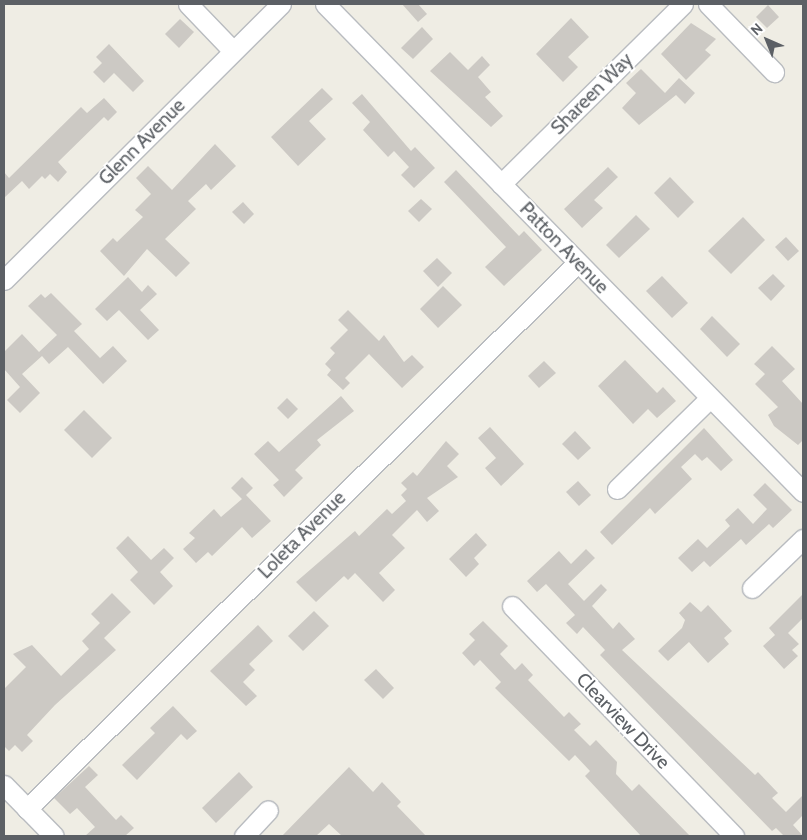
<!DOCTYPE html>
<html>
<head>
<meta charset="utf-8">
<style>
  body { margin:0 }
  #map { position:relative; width:807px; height:840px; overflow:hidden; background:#efede4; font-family:Cabin,sans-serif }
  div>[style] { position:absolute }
  .building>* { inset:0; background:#ccc9c4 }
  .roads { filter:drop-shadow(1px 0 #b9bcc0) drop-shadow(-1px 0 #b9bcc0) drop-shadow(0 1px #b9bcc0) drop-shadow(0 -1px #b9bcc0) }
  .minor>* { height:19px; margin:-9.5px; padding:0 9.5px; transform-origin:9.5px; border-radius:9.5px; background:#fff }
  span { translate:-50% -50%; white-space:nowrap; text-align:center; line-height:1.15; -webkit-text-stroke:4px #fff; paint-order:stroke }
  .street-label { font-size:19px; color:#5c6065 }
  .frame { position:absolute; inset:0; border:5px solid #5c6065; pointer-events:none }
  .north { position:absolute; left:742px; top:15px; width:50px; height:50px; -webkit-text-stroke:4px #fff; paint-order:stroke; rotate:316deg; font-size:14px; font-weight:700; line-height:20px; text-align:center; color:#5c6065 }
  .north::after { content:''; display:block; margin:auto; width:18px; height:22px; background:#5c6065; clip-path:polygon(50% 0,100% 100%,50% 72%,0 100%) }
</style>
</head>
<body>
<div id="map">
  <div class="building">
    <i style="clip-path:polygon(402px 4px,418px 4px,427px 14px,418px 22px)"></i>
    <i style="clip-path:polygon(768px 5px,779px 17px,767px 28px,756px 17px)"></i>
    <i style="clip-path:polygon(571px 18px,589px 37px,568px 57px,578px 67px,563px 82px,536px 54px)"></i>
    <i style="clip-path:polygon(180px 19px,194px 32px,179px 48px,165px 34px)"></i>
    <i style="clip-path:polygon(691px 23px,716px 39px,705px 50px,711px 55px,686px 80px,661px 54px)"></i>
    <i style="clip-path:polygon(422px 27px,433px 39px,413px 59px,401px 48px)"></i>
    <i style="clip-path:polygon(109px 44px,144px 81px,133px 92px,114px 73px,104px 83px,93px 72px,102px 63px,96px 57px)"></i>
    <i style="clip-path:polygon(450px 52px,468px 70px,482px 56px,490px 65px,478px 77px,491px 92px,485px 97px,503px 116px,491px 127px,430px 71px)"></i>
    <i style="clip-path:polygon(641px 69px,665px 93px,679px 78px,695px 93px,685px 104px,676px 95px,639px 125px,622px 108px,636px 93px,626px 83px)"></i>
    <i style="clip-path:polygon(322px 88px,333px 99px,309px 121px,326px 139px,298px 166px,271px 137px)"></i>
    <i style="clip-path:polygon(362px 94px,411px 151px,415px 147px,435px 168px,414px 188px,401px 175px,409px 167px,394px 151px,388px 157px,363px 130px,370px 122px,352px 103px)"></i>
    <i style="clip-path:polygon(104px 98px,117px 112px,108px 121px,104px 117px,58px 162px,67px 172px,58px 182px,50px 174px,45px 179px,42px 176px,29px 189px,22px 181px,4px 198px,4px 172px,9px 178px,81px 107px,87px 113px)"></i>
    <i style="clip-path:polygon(215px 144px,236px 166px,211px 190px,206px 184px,188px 201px,196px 209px,165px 239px,190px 263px,176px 277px,147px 249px,124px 276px,100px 251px,113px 238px,117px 242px,143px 217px,135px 210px,151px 194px,136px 178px,148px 166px,172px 190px)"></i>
    <i style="clip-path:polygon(608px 167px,618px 177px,594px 200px,603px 208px,582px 228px,564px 209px)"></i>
    <i style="clip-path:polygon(456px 170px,519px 236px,524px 231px,542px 250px,504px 286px,485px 267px,506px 247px,444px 182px)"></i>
    <i style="clip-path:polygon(670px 177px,694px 202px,678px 218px,654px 193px)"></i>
    <i style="clip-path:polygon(421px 199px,432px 209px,419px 222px,408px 211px)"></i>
    <i style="clip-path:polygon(243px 202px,254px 214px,244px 224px,232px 212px)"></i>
    <i style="clip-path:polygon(636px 215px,650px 229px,619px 258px,606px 245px)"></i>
    <i style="clip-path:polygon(743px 217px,765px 240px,731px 274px,708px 251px)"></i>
    <i style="clip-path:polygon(786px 237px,799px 251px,788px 261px,775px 247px)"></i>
    <i style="clip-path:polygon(437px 258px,452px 273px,438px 287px,423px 271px)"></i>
    <i style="clip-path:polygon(773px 274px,785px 286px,771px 301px,758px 288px)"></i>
    <i style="clip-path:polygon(662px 276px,688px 303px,672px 318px,646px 291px)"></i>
    <i style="clip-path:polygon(128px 277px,142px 292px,148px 285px,157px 294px,140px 310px,159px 330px,148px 340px,119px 310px,107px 321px,95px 309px)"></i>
    <i style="clip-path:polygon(443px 286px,462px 305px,438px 328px,420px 309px)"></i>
    <i style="clip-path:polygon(51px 293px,82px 324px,74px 331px,100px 358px,113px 346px,127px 361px,103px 384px,68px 347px,49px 364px,42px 356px,22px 374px,40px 393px,20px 413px,7px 400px,20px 387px,4px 369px,4px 352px,22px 334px,39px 352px,57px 335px,28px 306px,41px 294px,45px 298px)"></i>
    <i style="clip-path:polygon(348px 310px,379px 341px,384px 335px,404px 362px,412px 355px,424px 367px,402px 388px,369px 354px,345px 378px,350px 383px,343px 390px,327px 375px,331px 370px,325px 364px,335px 353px,330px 348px,348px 330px,338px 320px)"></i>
    <i style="clip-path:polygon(712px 316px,740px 344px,727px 357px,700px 329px)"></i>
    <i style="clip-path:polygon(772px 346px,795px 369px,782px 381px,803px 404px,803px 440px,798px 445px,774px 426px,768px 415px,778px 407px,755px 384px,765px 374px,754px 364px)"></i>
    <i style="clip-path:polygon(625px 360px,657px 393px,663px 387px,676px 401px,657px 418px,648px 409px,633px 424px,598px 386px)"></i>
    <i style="clip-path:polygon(544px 361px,556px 373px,539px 388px,528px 376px)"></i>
    <i style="clip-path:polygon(341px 396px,354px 411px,317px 440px,321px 445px,295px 470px,303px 478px,284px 497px,273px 485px,279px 480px,254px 454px,268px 441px,279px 452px)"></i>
    <i style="clip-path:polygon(287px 398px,298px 409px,288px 419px,277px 408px)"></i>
    <i style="clip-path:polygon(84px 410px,112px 438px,92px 458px,64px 430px)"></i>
    <i style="clip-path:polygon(490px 427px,524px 464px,501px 486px,485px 468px,496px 458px,478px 438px)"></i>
    <i style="clip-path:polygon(704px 428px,733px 460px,721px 471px,707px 457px,702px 461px,695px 454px,681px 467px,692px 479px,655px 514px,650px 508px,612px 545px,600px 532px)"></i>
    <i style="clip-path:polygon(575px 431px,591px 448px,578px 460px,562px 444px)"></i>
    <i style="clip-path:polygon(446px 441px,459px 454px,447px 466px,458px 477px,427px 498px,439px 511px,427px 522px,417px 510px,392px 535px,405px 548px,379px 573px,395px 590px,383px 602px,355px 573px,348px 580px,344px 576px,316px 602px,296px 582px,355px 531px,359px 536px,387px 509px,392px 514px,406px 501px,401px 495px,407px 489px,401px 483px,413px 472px,417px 476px)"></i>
    <i style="clip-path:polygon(242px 477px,253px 488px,246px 495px,271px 521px,252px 538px,242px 527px,212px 556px,208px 552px,196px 563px,183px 549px,195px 538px,189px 533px,214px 509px,221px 517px,242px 499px,231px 488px)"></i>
    <i style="clip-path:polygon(578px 481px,591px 495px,579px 506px,566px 492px)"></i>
    <i style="clip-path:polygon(765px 483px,792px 510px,773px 528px,769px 524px,746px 545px,741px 539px,710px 567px,704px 561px,692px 572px,678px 558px,698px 539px,707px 548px,730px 526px,725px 520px,738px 508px,753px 524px,767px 509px,753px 495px)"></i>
    <i style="clip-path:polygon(476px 533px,487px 545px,474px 558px,479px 564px,466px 577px,449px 559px)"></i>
    <i style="clip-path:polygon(128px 536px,151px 560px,164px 548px,174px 558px,160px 572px,173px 586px,154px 605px,130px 580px,138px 572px,116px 548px)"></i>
    <i style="clip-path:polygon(586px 549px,595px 558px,568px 584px,584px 601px,601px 584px,607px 590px,592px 606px,613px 629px,619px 622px,635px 639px,622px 650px,755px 775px,758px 772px,778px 793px,772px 798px,786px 812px,803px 795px,803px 815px,793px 825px,803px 836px,784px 836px,776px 828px,772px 831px,600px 655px,605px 650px,583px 627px,577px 634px,566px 623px,575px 615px,546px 584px,537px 592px,527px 581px,559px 551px,571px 564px)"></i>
    <i style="clip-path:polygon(112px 593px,131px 612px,104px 638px,116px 650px,55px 705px,27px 735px,33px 741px,22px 752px,15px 745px,9px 751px,4px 746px,4px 689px,26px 667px,13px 654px,32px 645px,61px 676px,89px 649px,82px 641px,100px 623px,91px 614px)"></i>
    <i style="clip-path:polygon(803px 594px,803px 618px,788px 633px,799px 644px,792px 650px,798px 656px,784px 669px,763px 646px,775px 635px,769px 628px)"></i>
    <i style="clip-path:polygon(690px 602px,701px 612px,708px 605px,732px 631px,724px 638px,729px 644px,708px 663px,689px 642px,668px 661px,658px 651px,682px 628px,685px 620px,679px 613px)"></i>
    <i style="clip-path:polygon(314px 611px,329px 626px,303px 651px,288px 636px)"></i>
    <i style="clip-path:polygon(483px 621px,508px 646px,500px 654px,515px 670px,522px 663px,533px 675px,528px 680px,564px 717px,569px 712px,581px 724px,574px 730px,590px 746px,596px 740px,617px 762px,616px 774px,632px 791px,639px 784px,690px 836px,641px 836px,585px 776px,590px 771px,575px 755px,569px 761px,495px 688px,501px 682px,480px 660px,474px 666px,462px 653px,475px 640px,469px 634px)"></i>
    <i style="clip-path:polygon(258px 625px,273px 641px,249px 664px,255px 670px,243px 682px,257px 696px,246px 706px,210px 671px)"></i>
    <i style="clip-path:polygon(376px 669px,394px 688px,383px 699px,364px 680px)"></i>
    <i style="clip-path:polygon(173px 706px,197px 731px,187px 740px,181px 734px,137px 780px,122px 765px,155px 733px,150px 728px)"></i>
    <i style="clip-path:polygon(89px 766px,98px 775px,85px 787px,116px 820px,121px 815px,134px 828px,125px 836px,85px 836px,95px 827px,77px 808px,70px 814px,54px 798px)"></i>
    <i style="clip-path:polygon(349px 767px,373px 792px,382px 782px,401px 802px,397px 806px,426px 836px,342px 836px,329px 824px,316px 836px,282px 836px)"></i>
    <i style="clip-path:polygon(239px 772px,253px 787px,216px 823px,202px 808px)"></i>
  </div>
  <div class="roads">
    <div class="minor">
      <i style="left:188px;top:4px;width:65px;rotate:46.2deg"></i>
      <i style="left:325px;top:4px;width:683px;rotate:45.59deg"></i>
      <i style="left:708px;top:4px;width:95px;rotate:45.9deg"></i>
      <i style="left:501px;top:184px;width:256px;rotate:-44.7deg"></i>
      <i style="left:4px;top:280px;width:391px;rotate:-44.9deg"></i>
      <i style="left:617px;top:489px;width:130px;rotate:-44.4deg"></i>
      <i style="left:752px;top:588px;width:71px;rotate:-43.9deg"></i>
      <i style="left:512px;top:606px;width:320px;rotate:46deg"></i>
      <i style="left:4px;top:785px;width:71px;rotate:45.6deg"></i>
      <i style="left:27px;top:809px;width:776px;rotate:-44.79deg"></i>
      <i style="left:244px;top:836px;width:35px;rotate:-47deg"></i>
    </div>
  </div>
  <div class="street-label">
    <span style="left:592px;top:94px;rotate:-45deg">Shareen Way</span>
    <span style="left:142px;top:142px;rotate:-45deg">Glenn Avenue</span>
    <span style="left:564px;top:248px;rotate:46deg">Patton Avenue</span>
    <span style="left:302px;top:535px;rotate:-45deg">Loleta Avenue</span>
    <span style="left:623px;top:721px;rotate:46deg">Clearview Drive</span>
  </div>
  <div class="frame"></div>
  <div class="north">N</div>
</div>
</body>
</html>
